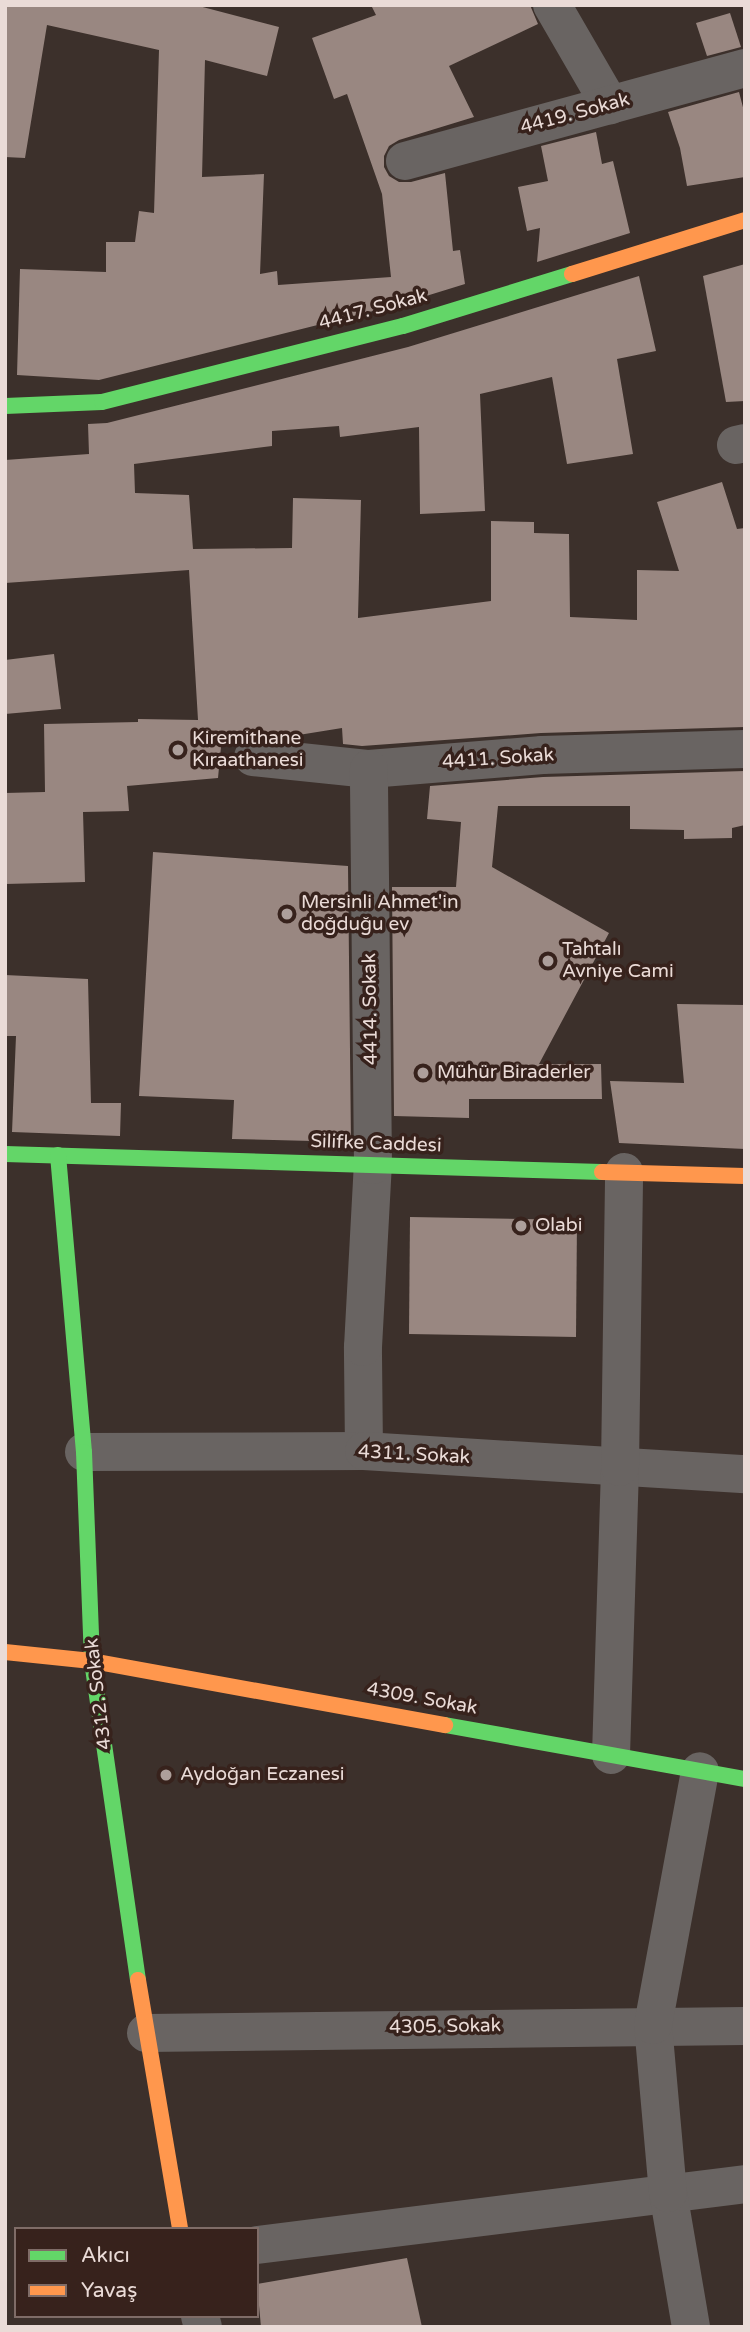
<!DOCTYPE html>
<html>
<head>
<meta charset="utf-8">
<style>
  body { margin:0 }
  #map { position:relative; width:750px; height:2332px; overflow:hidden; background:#3c302b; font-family:"Varela Round",sans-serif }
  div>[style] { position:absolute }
  .building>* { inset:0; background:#998781 }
  .street>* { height:38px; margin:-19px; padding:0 19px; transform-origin:19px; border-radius:19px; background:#696462 }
  .fast>* { height:16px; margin:-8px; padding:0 8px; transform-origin:8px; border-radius:8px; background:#63d668 }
  .slow>* { height:16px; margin:-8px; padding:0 8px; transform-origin:8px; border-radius:8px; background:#ff974d }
  .dots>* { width:19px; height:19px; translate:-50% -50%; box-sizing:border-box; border:4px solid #37221c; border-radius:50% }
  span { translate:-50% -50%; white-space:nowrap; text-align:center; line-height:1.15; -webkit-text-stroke:7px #37221c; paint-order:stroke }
  .street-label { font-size:19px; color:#eadbd7 }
  .poi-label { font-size:19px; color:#eadbd7 }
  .left { translate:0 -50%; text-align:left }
  .frame { position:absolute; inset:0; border:7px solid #eadbd7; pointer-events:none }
  .legend { position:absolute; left:14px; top:2227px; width:245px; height:91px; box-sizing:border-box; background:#37221c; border:2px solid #7f6c67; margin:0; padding:9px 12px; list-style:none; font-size:21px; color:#eadbd7 }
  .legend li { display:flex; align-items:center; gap:14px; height:35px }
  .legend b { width:35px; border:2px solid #7f6c67 }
</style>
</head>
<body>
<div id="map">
  <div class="building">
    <i style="clip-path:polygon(5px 5px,195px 5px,279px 27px,267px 76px,205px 60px,202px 177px,264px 174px,260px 274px,277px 271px,278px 285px,391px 277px,382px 194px,347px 94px,334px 99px,312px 38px,376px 15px,371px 5px,530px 5px,538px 24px,449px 66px,474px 117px,399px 140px,389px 146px,384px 156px,384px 167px,389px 176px,399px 182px,411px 182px,445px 173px,453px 251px,460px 250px,465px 284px,397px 305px,99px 380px,17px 375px,20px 269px,106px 272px,106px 242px,135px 242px,139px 211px,154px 213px,159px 50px,47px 25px,25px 158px,5px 157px)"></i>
    <i style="clip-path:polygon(730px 13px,741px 47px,707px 56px,696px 23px)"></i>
    <i style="clip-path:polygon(739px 92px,745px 115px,745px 177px,687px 186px,680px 148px,668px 112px)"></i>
    <i style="clip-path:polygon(596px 132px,602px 164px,613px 161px,630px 233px,537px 262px,540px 228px,527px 231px,518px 187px,548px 181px,541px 146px)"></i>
    <i style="clip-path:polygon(745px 264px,745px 401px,726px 402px,703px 276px)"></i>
    <i style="clip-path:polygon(639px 276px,656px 351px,617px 359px,633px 454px,567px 464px,552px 377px,480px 394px,485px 511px,420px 514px,419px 427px,340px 437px,339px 426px,272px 431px,272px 446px,134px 464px,135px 493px,189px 495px,193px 549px,292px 548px,293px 498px,361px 500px,358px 618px,491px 601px,491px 521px,534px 522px,534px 533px,569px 534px,570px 617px,637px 620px,637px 570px,679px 571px,657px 502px,722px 482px,737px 529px,745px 528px,745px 727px,541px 733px,362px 746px,343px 744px,342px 728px,280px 738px,245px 737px,235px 745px,221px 747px,218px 778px,127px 786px,129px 811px,83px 812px,85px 882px,5px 884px,5px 793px,45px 792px,44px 724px,138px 722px,138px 719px,198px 720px,189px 570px,5px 583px,5px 460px,89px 454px,88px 424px,107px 423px,408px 347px)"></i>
    <i style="clip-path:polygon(54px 654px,61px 709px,5px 714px,5px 660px)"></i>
    <i style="clip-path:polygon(745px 771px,745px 825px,732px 828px,732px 838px,684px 839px,684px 830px,630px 829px,630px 806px,498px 806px,492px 867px,609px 933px,539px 1064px,601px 1064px,602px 1099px,469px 1099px,469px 1118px,394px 1116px,392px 887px,456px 887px,461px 822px,427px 819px,430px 786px,543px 777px)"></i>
    <i style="clip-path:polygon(153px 852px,348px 866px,351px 1142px,232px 1139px,234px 1100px,139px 1096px)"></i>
    <i style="clip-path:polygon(5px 975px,88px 979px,91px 1103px,121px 1103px,120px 1136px,12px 1132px,16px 1036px,5px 1036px)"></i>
    <i style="clip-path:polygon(677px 1004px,745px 1005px,745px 1149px,619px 1143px,610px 1081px,684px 1083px)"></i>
    <i style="clip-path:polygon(410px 1217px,577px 1220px,576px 1337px,409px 1334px)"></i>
    <i style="clip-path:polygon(407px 2258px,422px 2327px,261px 2327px,257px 2284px)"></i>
  </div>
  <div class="street">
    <i style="left:552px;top:5px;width:116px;rotate:59.9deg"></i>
    <i style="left:405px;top:161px;width:352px;rotate:-15.3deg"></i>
    <i style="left:736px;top:445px;width:9px;rotate:-13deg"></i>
    <i style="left:253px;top:757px;width:117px;rotate:5.9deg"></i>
    <i style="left:369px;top:769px;width:174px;rotate:-4.6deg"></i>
    <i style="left:542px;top:755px;width:203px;rotate:-1.7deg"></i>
    <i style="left:364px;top:1451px;width:104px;rotate:-90.6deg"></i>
    <i style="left:363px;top:1347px;width:182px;rotate:-86.9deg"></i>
    <i style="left:373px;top:1165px;width:396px;rotate:-90.6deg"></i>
    <i style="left:84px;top:1452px;width:280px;rotate:-0.2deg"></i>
    <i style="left:364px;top:1451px;width:382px;rotate:3.5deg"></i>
    <i style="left:611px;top:1755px;width:288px;rotate:-88.2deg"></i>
    <i style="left:620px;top:1467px;width:295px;rotate:-89.2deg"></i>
    <i style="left:146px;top:2033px;width:599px;rotate:-0.67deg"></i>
    <i style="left:257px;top:2245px;width:492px;rotate:-7.1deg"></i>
    <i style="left:200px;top:2316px;width:11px;rotate:75deg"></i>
    <i style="left:691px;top:2327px;width:136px;rotate:-99.7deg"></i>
    <i style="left:668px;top:2193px;width:169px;rotate:-95.1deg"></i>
    <i style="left:653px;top:2025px;width:258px;rotate:-79.5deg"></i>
  </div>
  <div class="fast">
    <i style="left:5px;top:406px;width:97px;rotate:-2.4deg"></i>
    <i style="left:102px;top:402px;width:310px;rotate:-14.2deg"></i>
    <i style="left:403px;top:326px;width:177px;rotate:-17.1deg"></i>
    <i style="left:5px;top:1154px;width:597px;rotate:1.73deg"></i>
    <i style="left:58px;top:1155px;width:298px;rotate:85deg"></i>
    <i style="left:84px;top:1452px;width:209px;rotate:87.8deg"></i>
    <i style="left:92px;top:1661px;width:322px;rotate:81.8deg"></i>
    <i style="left:445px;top:1725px;width:305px;rotate:10.2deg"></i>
  </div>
  <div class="slow">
    <i style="left:572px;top:274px;width:181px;rotate:-17.3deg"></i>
    <i style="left:602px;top:1172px;width:143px;rotate:1.6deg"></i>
    <i style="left:5px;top:1652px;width:87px;rotate:5.9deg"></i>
    <i style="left:92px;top:1661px;width:359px;rotate:10.3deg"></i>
    <i style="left:138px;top:1980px;width:253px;rotate:80.4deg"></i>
  </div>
  <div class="dots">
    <i style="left:178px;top:750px;background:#ad9f9b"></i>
    <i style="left:287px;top:914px;background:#ad9f9b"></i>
    <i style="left:548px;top:961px;background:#ad9f9b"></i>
    <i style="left:423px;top:1073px;background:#ad9f9b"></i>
    <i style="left:521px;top:1226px;background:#ad9f9b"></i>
    <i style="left:166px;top:1775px;background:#ad9f9b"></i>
  </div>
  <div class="street-label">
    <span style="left:575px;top:114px;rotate:-15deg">4419. Sokak</span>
    <span style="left:373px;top:310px;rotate:-15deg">4417. Sokak</span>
    <span style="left:498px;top:759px;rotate:-4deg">4411. Sokak</span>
    <span style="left:371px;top:1009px;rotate:-91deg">4414. Sokak</span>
    <span style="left:376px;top:1144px;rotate:2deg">Silifke Caddesi</span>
    <span style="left:414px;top:1455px;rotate:3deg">4311. Sokak</span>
    <span style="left:99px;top:1694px;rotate:-97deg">4312. Sokak</span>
    <span style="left:422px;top:1699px;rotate:10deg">4309. Sokak</span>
    <span style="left:445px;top:2027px;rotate:-1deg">4305. Sokak</span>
  </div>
  <div class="poi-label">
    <span class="left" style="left:192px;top:750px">Kiremithane<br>Kıraathanesi</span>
    <span class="left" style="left:301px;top:914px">Mersinli Ahmet'in<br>doğduğu ev</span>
    <span class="left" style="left:562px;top:961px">Tahtalı<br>Avniye Cami</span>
    <span class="left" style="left:437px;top:1073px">Mühür Biraderler</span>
    <span class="left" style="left:535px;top:1226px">Olabi</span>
    <span class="left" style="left:180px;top:1775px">Aydoğan Eczanesi</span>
  </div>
  <div class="frame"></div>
  <ul class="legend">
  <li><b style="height:9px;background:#63d668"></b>Akıcı</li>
  <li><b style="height:9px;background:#ff974d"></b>Yavaş</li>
  </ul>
</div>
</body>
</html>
